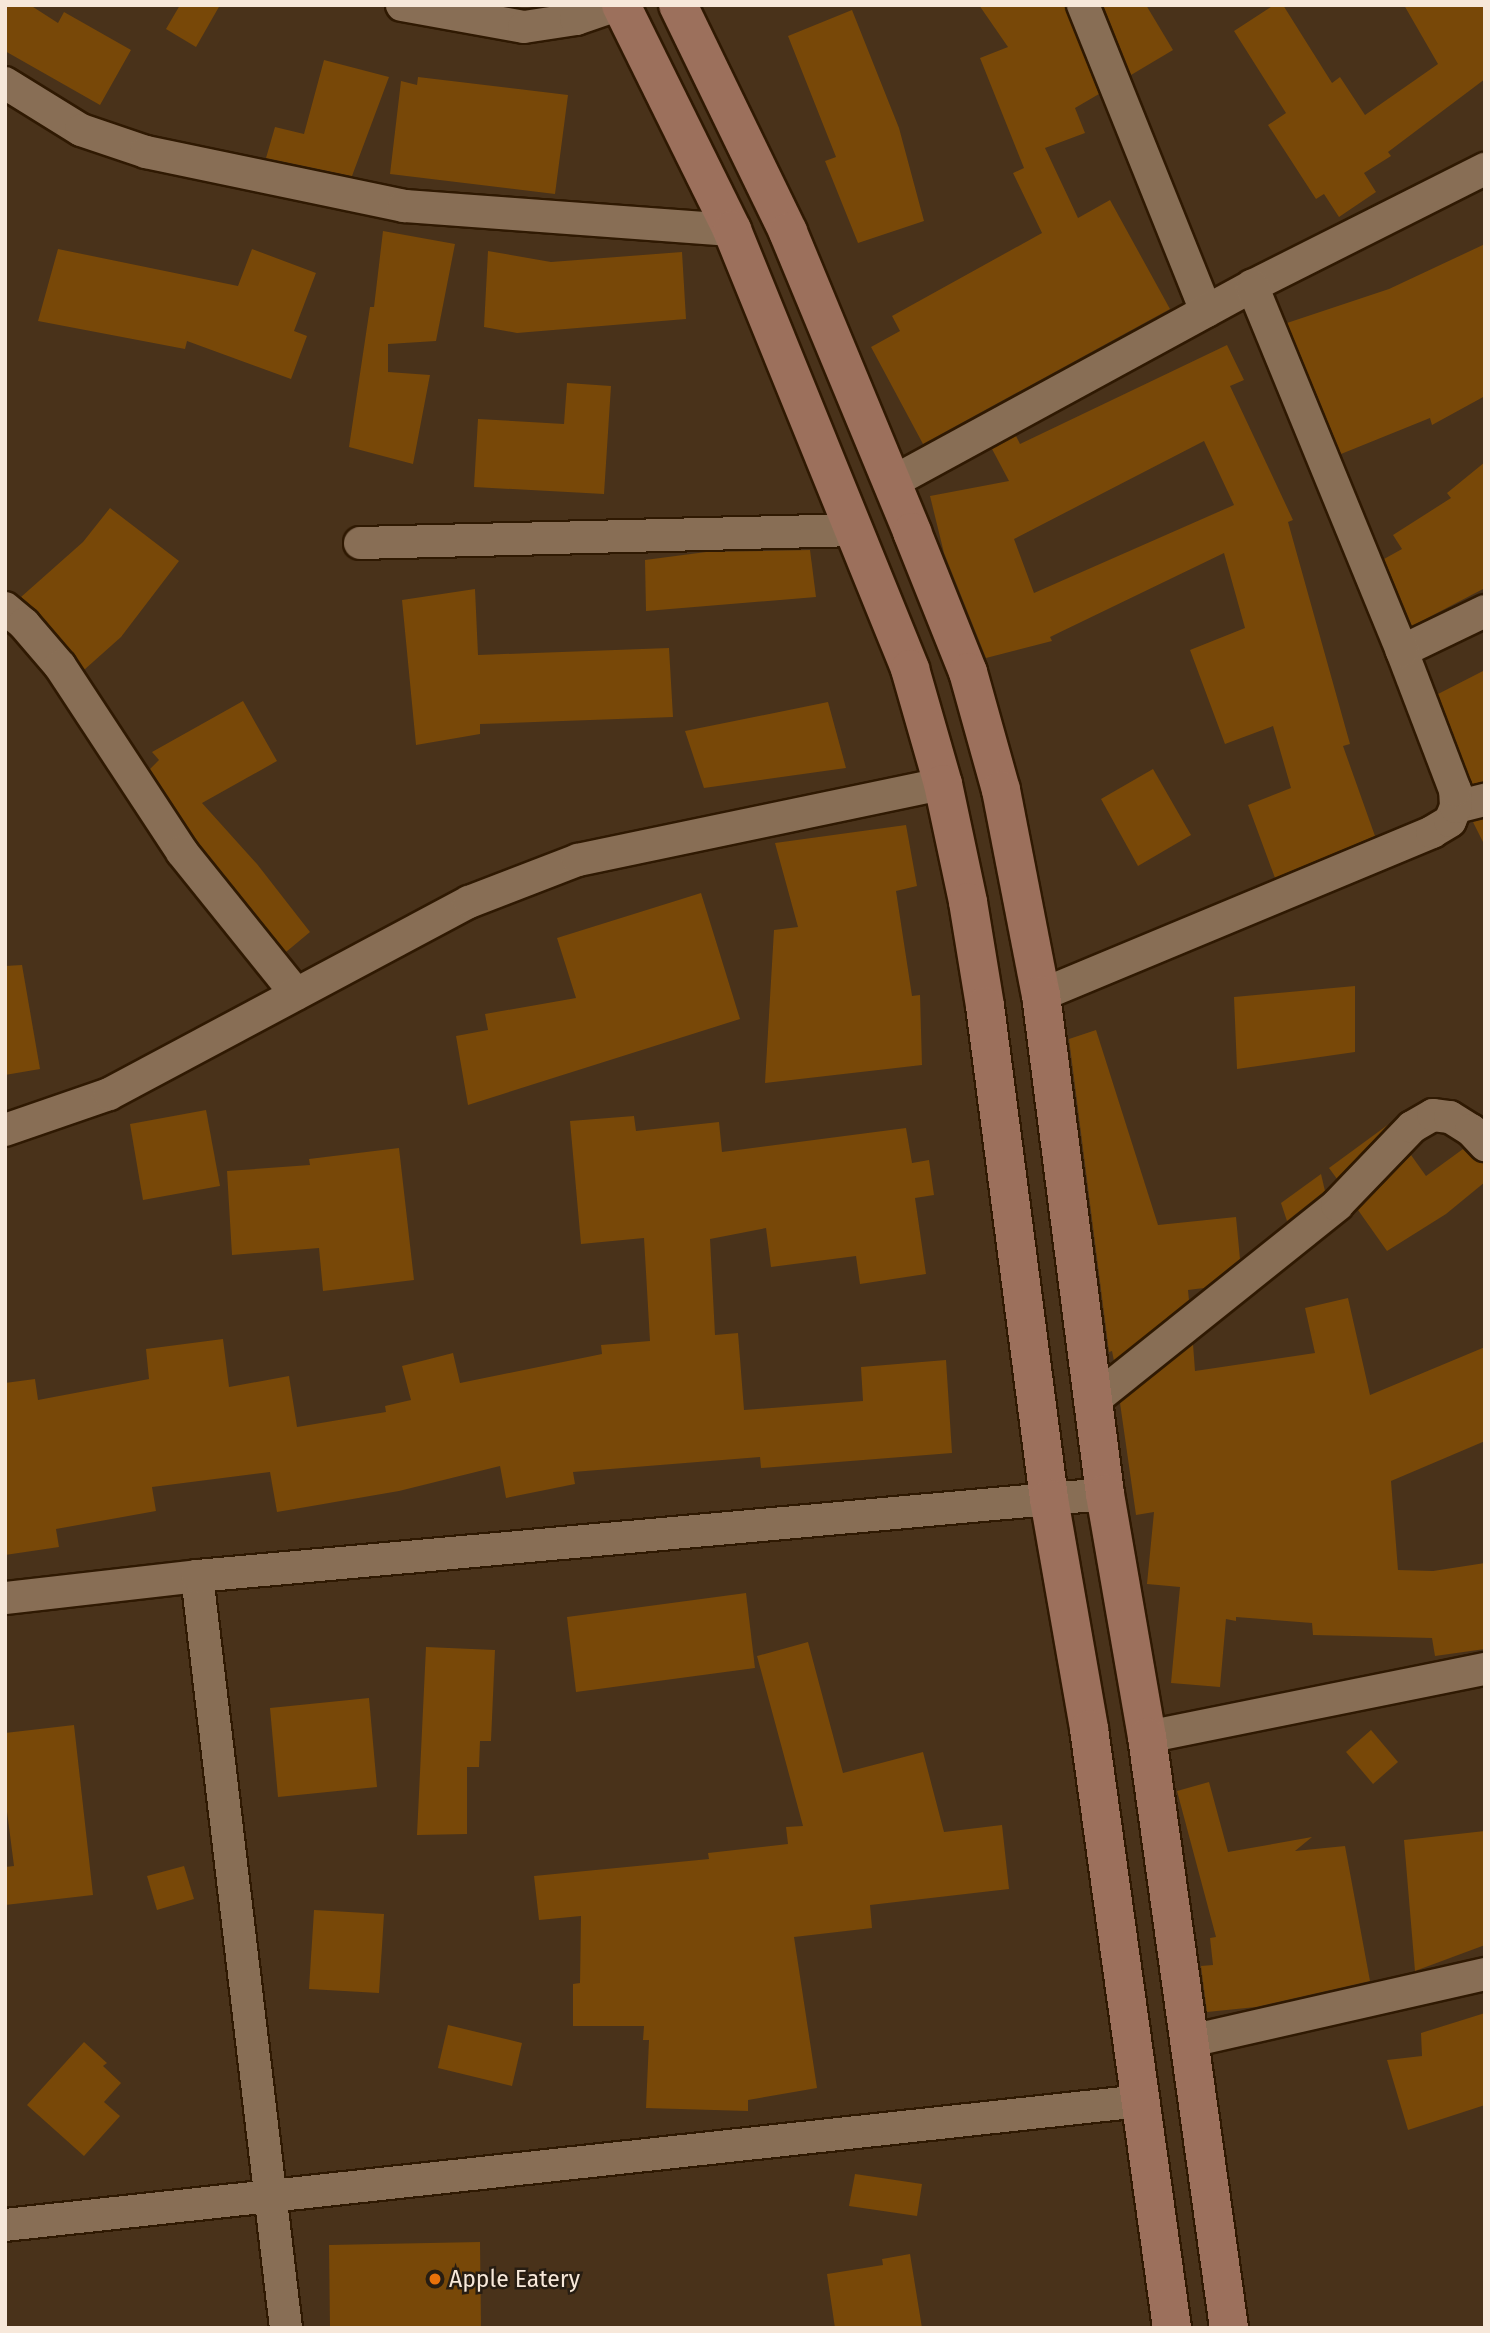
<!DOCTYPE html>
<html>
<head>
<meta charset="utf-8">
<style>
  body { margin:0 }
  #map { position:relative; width:1490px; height:2333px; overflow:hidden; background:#49321a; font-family:"Fira Sans",sans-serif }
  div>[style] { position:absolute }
  .building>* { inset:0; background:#784808 }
  .roads { filter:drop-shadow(2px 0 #2f1902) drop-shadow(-2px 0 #2f1902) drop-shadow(0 2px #2f1902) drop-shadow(0 -2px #2f1902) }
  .street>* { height:32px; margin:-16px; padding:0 16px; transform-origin:16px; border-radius:16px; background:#886e55 }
  .secondary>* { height:38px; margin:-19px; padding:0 19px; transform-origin:19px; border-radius:19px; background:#9c705c }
  .dots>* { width:19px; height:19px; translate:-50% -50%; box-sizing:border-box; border:4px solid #271d12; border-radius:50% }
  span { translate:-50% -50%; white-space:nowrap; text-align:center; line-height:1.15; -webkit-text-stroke:5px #271d12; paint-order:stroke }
  .poi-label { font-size:23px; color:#f7e8da }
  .left { translate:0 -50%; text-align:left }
  .frame { position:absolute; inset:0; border:7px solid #f7e8da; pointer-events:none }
</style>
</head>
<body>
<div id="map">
  <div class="building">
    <i style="clip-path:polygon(5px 5px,30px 5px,58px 23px,64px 12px,131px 50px,100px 105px,5px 51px)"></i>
    <i style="clip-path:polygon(180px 5px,220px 5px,196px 47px,166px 29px)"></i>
    <i style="clip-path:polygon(979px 5px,1065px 5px,1099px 94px,1075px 108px,1085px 133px,1045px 148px,1078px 218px,1110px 200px,1170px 309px,923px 444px,871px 347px,900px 331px,892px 316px,1042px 233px,1013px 173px,1024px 168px,980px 58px,1008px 47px)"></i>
    <i style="clip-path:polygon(1103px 5px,1146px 5px,1173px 50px,1131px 75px)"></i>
    <i style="clip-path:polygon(1274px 5px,1283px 5px,1332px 83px,1340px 77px,1365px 115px,1438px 64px,1404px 5px,1485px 5px,1485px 79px,1388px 152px,1391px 156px,1364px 173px,1376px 192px,1339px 217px,1324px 194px,1316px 199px,1268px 125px,1286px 113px,1234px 31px)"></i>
    <i style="clip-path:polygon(852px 10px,899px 128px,924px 221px,858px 243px,825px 161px,836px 157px,788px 36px)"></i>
    <i style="clip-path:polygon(324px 60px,389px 77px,352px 176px,266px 158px,275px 127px,304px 134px)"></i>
    <i style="clip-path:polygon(418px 77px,568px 95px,555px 194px,390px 174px,401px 81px,417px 85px)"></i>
    <i style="clip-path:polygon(383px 231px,455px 244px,436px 341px,388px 344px,388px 372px,430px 375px,413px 464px,349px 447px,370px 307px,374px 307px)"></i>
    <i style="clip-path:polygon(1485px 244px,1485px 396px,1432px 425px,1430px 418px,1341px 454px,1287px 323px,1389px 289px)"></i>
    <i style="clip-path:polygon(58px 249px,238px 286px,252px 249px,316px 273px,294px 331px,307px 336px,291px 379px,187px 341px,185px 349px,38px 321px)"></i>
    <i style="clip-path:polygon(488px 251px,551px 262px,682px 252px,686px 319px,517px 333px,484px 327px)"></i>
    <i style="clip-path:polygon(evenodd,1227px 345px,1244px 380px,1230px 386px,1293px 520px,1288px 522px,1350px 744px,1343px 746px,1375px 836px,1275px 878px,1248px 805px,1291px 788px,1273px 726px,1225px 744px,1190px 650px,1245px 628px,1224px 553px,1050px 637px,1052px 641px,986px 658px,944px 553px,930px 496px,1009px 481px,992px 449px,1016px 436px,1020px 444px,1227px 345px,1204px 441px,1234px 505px,1034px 593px,1014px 539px,1204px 441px)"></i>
    <i style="clip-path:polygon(567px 383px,611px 386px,604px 494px,474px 487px,478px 419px,564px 424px)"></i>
    <i style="clip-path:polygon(1485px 462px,1485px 588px,1412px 626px,1384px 559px,1402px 549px,1393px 535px,1451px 498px,1447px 493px)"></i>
    <i style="clip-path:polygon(110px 508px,179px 561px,121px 637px,84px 670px,38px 612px,21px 597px,83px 542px)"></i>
    <i style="clip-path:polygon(810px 550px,816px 597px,646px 611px,645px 560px,706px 552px)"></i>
    <i style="clip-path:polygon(475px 589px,478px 655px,669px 648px,673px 717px,480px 724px,480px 734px,416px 745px,402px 600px)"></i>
    <i style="clip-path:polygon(1485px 670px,1485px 782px,1472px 784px,1438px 694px)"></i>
    <i style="clip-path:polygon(243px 701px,277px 761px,202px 803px,257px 864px,310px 932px,286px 952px,197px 841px,150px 769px,159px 760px,152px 752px)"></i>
    <i style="clip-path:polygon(828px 702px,846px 768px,704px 788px,685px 731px)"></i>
    <i style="clip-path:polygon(1153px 769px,1191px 835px,1138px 866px,1101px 799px)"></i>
    <i style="clip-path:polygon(1485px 819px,1485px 846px,1473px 822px)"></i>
    <i style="clip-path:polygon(906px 825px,917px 886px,896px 891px,912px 996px,920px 995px,922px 1065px,765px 1083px,774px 930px,798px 927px,775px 843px)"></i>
    <i style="clip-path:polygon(701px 893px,740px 1019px,468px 1105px,456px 1036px,488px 1030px,485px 1014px,576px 998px,557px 938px)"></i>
    <i style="clip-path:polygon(22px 965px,40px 1069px,5px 1075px,5px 966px)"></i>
    <i style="clip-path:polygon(1355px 986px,1355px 1052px,1237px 1069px,1234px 997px)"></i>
    <i style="clip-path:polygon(1096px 1030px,1158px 1225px,1236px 1217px,1240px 1259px,1204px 1288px,1188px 1290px,1189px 1300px,1114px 1361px,1112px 1351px,1109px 1352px,1069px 1039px)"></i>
    <i style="clip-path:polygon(206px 1110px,220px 1186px,143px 1200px,130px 1124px)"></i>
    <i style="clip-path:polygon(634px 1116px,636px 1131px,719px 1122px,722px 1152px,906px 1128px,912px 1163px,929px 1160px,934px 1195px,915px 1198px,926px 1274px,860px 1284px,856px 1256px,771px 1267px,766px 1228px,710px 1239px,715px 1335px,738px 1333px,744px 1410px,863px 1401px,861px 1367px,946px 1360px,952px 1453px,761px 1468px,760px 1457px,573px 1472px,575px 1484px,506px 1498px,500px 1466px,399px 1491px,277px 1512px,270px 1472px,152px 1487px,156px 1511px,56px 1529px,59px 1547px,5px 1555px,5px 1383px,35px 1379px,38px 1400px,149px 1379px,146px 1349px,223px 1339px,229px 1387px,289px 1376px,297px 1427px,386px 1412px,385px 1406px,411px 1400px,402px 1366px,453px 1353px,460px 1383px,602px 1354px,601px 1345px,650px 1341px,644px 1238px,581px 1244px,570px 1121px)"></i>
    <i style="clip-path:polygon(1389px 1124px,1337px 1179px,1329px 1168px)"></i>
    <i style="clip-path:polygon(399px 1148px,414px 1280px,323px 1291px,319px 1248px,232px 1255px,227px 1171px,310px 1165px,309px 1159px)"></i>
    <i style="clip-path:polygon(1463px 1149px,1472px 1158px,1485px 1163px,1485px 1182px,1446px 1214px,1387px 1251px,1358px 1210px,1411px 1155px,1426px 1176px)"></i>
    <i style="clip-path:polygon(1321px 1174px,1325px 1191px,1287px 1221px,1281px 1203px)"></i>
    <i style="clip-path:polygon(1348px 1298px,1370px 1395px,1485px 1347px,1485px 1441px,1391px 1481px,1398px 1570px,1433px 1571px,1485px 1563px,1485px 1649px,1435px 1656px,1432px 1638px,1313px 1635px,1312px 1623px,1236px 1617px,1236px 1621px,1226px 1619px,1220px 1687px,1171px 1683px,1180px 1587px,1147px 1584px,1154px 1512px,1136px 1515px,1120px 1403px,1193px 1344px,1195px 1371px,1315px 1353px,1305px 1308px)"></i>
    <i style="clip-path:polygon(746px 1593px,755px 1668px,576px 1692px,567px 1617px)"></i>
    <i style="clip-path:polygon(808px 1642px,843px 1773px,923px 1752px,944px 1832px,1002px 1825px,1009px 1889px,870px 1905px,872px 1928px,794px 1937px,817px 2088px,748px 2100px,748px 2111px,646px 2108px,649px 2040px,643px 2040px,644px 2026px,573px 2026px,573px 1984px,580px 1983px,581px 1916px,539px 1920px,534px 1876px,709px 1859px,708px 1853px,788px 1844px,786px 1827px,803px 1826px,757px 1656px)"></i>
    <i style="clip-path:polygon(426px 1647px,495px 1650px,491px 1741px,480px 1741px,479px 1767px,467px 1767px,467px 1834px,417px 1835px)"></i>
    <i style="clip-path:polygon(369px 1698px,377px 1787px,278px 1797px,270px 1708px)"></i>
    <i style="clip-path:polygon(74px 1725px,93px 1895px,5px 1905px,5px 1867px,14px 1866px,5px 1796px,5px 1733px)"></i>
    <i style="clip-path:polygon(1371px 1730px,1398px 1762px,1373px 1784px,1346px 1752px)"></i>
    <i style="clip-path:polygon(1209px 1782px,1228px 1852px,1312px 1837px,1295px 1851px,1345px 1846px,1370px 1981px,1256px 2007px,1207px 2012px,1201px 1966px,1213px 1965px,1210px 1938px,1216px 1937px,1177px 1791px)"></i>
    <i style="clip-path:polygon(1485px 1831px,1485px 1945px,1415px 1971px,1404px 1840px)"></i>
    <i style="clip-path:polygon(184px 1866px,194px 1899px,157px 1910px,147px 1876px)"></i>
    <i style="clip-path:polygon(314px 1910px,384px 1914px,379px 1993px,309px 1989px)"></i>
    <i style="clip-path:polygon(1485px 2013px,1485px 2105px,1408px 2130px,1387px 2060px,1422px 2056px,1421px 2033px)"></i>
    <i style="clip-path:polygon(448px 2025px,522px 2043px,512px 2086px,438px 2068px)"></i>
    <i style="clip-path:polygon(84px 2042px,107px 2063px,103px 2066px,121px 2083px,104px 2102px,120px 2116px,84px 2156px,27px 2105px)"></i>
    <i style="clip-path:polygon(855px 2174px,922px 2184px,917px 2216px,849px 2206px)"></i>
    <i style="clip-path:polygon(480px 2242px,481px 2328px,330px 2328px,329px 2245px)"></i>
    <i style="clip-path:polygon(910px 2254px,922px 2328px,835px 2328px,827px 2274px,883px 2265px,882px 2259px)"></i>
  </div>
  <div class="roads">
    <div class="street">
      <i style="left:402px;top:5px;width:124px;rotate:10.2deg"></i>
      <i style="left:524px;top:27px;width:53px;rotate:-8.7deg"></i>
      <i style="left:576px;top:19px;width:43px;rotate:-18.9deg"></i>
      <i style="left:1083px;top:5px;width:330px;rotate:68.1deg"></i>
      <i style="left:5px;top:83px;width:89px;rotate:31.7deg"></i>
      <i style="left:81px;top:130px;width:69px;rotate:18.7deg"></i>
      <i style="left:146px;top:152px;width:264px;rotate:11.8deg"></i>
      <i style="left:404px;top:206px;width:329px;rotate:4.2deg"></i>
      <i style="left:891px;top:483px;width:411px;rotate:-28.6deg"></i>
      <i style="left:1252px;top:286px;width:261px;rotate:-26.7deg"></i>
      <i style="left:360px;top:543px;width:495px;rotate:-1.5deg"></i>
      <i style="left:5px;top:608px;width:25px;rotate:40deg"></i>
      <i style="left:24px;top:624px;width:55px;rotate:49.4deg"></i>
      <i style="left:60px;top:666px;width:222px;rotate:56.7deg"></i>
      <i style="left:182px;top:852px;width:182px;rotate:51.2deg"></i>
      <i style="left:1402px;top:651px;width:92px;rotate:-25.7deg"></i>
      <i style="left:1456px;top:807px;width:30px;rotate:-14deg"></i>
      <i style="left:1041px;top:995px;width:424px;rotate:-22.6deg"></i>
      <i style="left:1432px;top:832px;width:21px;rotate:-31deg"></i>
      <i style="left:1450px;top:821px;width:15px;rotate:-67deg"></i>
      <i style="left:1456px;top:807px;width:17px;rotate:-93deg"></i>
      <i style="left:1455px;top:790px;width:149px;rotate:-110.9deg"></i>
      <i style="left:1402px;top:651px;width:395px;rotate:-112.3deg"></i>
      <i style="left:5px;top:1130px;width:110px;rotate:-19.1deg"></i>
      <i style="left:109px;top:1094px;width:408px;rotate:-28.1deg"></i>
      <i style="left:469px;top:902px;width:117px;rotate:-21.1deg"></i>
      <i style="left:578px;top:860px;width:373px;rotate:-11.8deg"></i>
      <i style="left:1094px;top:1400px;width:312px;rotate:-38.7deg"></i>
      <i style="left:1337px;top:1205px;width:108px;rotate:-46.1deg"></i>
      <i style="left:1412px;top:1127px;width:24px;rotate:-30deg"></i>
      <i style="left:1433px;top:1115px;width:17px;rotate:7deg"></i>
      <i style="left:1450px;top:1117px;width:25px;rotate:32deg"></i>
      <i style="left:1471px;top:1130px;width:21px;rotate:47deg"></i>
      <i style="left:197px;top:1576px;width:757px;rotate:83.25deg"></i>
      <i style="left:5px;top:1598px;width:193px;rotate:-6.5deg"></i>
      <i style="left:197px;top:1576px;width:912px;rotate:-5.16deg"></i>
      <i style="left:1147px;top:1737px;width:345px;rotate:-11.4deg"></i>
      <i style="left:1190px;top:2041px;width:303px;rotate:-12.8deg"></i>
      <i style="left:5px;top:2225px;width:1143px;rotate:-6.23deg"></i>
    </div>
    <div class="secondary">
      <i style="left:621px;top:5px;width:251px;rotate:63.7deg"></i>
      <i style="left:732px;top:230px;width:474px;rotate:67.9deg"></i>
      <i style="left:910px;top:669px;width:120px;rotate:74deg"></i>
      <i style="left:943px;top:784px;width:121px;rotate:78deg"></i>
      <i style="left:968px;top:902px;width:105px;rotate:80.7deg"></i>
      <i style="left:985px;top:1006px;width:497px;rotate:82.6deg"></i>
      <i style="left:1049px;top:1499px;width:233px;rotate:80.1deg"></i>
      <i style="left:1089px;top:1729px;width:605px;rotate:82.11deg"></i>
      <i style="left:678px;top:5px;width:252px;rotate:64.1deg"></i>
      <i style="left:788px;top:232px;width:325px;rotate:67.5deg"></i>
      <i style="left:912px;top:532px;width:151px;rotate:68.2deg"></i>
      <i style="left:968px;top:672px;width:123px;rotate:74.4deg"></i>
      <i style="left:1001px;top:790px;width:209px;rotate:79deg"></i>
      <i style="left:1041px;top:995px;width:503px;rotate:82.69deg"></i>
      <i style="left:1105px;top:1494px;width:247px;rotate:80.2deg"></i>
      <i style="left:1147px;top:1737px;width:597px;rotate:82.1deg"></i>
    </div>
  </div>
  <div class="dots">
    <i style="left:435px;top:2279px;background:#e8710a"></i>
  </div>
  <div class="poi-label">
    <span class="left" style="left:449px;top:2279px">Apple Eatery</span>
  </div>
  <div class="frame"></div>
</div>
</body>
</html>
